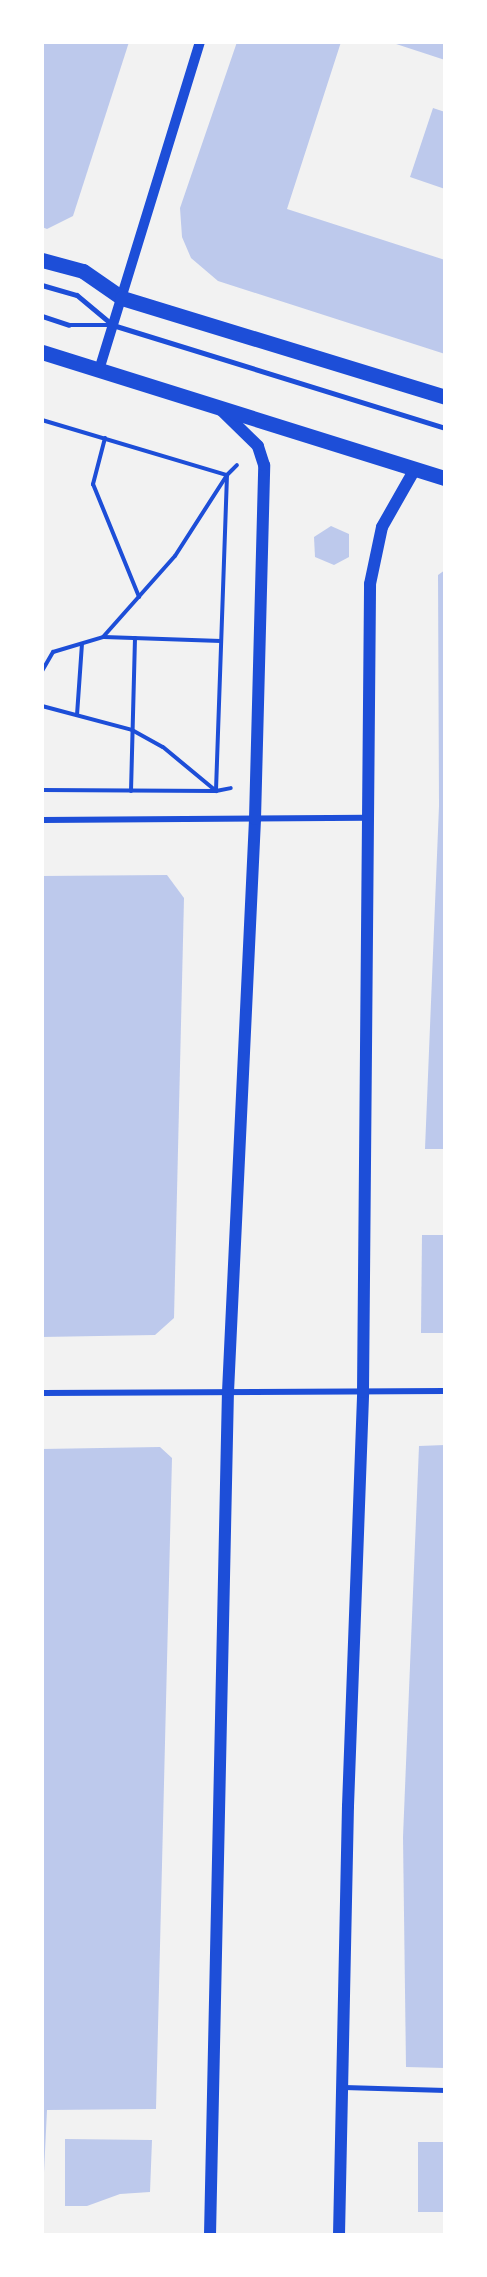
<!DOCTYPE html>
<html>
<head>
<meta charset="utf-8">
<style>
  body { margin:0 }
  #map { position:relative; width:487px; height:2277px; overflow:hidden; background:#f2f2f2; font-family:"Roboto Condensed",sans-serif }
  div>[style] { position:absolute }
  .building>* { inset:0; background:#bdc9ec }
  .path>* { height:4px; margin:-2px; padding:0 2px; transform-origin:2px; border-radius:2px; background:#1d4ed8 }
  .service>* { height:4.5px; margin:-2.25px; padding:0 2.25px; transform-origin:2.25px; border-radius:2.25px; background:#1d4ed8 }
  .minor>* { height:6px; margin:-3px; padding:0 3px; transform-origin:3px; border-radius:3px; background:#1d4ed8 }
  .tertiary>* { height:10px; margin:-5px; padding:0 5px; transform-origin:5px; border-radius:5px; background:#1d4ed8 }
  .secondary>* { height:12px; margin:-6px; padding:0 6px; transform-origin:6px; border-radius:6px; background:#1d4ed8 }
  .primary>* { height:15px; margin:-7.5px; padding:0 7.5px; transform-origin:7.5px; border-radius:7.5px; background:#1d4ed8 }
  span { translate:-50% -50%; white-space:nowrap; text-align:center; line-height:1.15; -webkit-text-stroke:6px #fff; paint-order:stroke }
  .frame { position:absolute; inset:0; border:44px solid #fff; pointer-events:none }
</style>
</head>
<body>
<div id="map">
  <div class="building">
    <i style="clip-path:polygon(42px 42px,129px 42px,73px 216px,47px 229px,42px 227px)"></i>
    <i style="clip-path:polygon(237px 42px,341px 42px,287px 209px,445px 260px,445px 354px,218px 281px,191px 258px,182px 237px,180px 208px)"></i>
    <i style="clip-path:polygon(390px 42px,445px 42px,445px 60px)"></i>
    <i style="clip-path:polygon(433px 108px,445px 112px,445px 189px,410px 177px)"></i>
    <i style="clip-path:polygon(331px 526px,349px 534px,349px 557px,334px 565px,315px 557px,314px 537px)"></i>
    <i style="clip-path:polygon(445px 570px,445px 1149px,425px 1149px,439px 806px,438px 575px)"></i>
    <i style="clip-path:polygon(167px 875px,184px 898px,174px 1318px,155px 1335px,42px 1337px,42px 876px)"></i>
    <i style="clip-path:polygon(422px 1235px,445px 1235px,445px 1333px,421px 1333px)"></i>
    <i style="clip-path:polygon(445px 1445px,445px 2068px,406px 2067px,403px 1837px,419px 1446px)"></i>
    <i style="clip-path:polygon(160px 1447px,172px 1458px,156px 2109px,47px 2110px,42px 2214px,42px 1449px)"></i>
    <i style="clip-path:polygon(65px 2139px,152px 2140px,150px 2192px,120px 2194px,87px 2206px,65px 2206px)"></i>
    <i style="clip-path:polygon(418px 2142px,445px 2142px,445px 2212px,418px 2212px)"></i>
  </div>
  <div class="path">
    <i style="left:42px;top:420px;width:193px;rotate:16.6deg"></i>
    <i style="left:227px;top:475px;width:316px;rotate:92deg"></i>
    <i style="left:216px;top:791px;width:174px;rotate:-179.7deg"></i>
    <i style="left:105px;top:438px;width:48px;rotate:104.6deg"></i>
    <i style="left:93px;top:484px;width:122px;rotate:67.8deg"></i>
    <i style="left:104px;top:637px;width:117px;rotate:2deg"></i>
    <i style="left:42px;top:671px;width:22px;rotate:-60deg"></i>
    <i style="left:53px;top:652px;width:52px;rotate:-16.7deg"></i>
    <i style="left:103px;top:637px;width:108px;rotate:-48.4deg"></i>
    <i style="left:175px;top:556px;width:96px;rotate:-57.3deg"></i>
    <i style="left:227px;top:475px;width:14px;rotate:-45deg"></i>
    <i style="left:42px;top:706px;width:93px;rotate:14.9deg"></i>
    <i style="left:132px;top:730px;width:35px;rotate:29deg"></i>
    <i style="left:163px;top:747px;width:69px;rotate:39.7deg"></i>
    <i style="left:216px;top:791px;width:15px;rotate:-11deg"></i>
    <i style="left:77px;top:715px;width:71px;rotate:-86deg"></i>
    <i style="left:131px;top:791px;width:153px;rotate:-88.5deg"></i>
  </div>
  <div class="service">
    <i style="left:42px;top:285px;width:36px;rotate:16deg"></i>
    <i style="left:77px;top:295px;width:47px;rotate:39.8deg"></i>
    <i style="left:42px;top:316px;width:28px;rotate:18deg"></i>
    <i style="left:69px;top:325px;width:44px"></i>
    <i style="left:113px;top:325px;width:348px;rotate:17.2deg"></i>
    <i style="left:344px;top:2087px;width:101px;rotate:1.7deg"></i>
  </div>
  <div class="minor">
    <i style="left:42px;top:820px;width:325px;rotate:-0.4deg"></i>
    <i style="left:42px;top:1393px;width:403px;rotate:-0.3deg"></i>
  </div>
  <div class="tertiary">
    <i style="left:99px;top:370px;width:343px;rotate:-72.9deg"></i>
  </div>
  <div class="secondary">
    <i style="left:210px;top:2235px;width:843px;rotate:-88.78deg"></i>
    <i style="left:228px;top:1392px;width:574px;rotate:-87.3deg"></i>
    <i style="left:255px;top:819px;width:354px;rotate:-88.5deg"></i>
    <i style="left:264px;top:465px;width:20px;rotate:-108deg"></i>
    <i style="left:258px;top:446px;width:54px;rotate:-135.7deg"></i>
    <i style="left:339px;top:2235px;width:429px;rotate:-88.8deg"></i>
    <i style="left:348px;top:1806px;width:414px;rotate:-87.9deg"></i>
    <i style="left:363px;top:1392px;width:808px;rotate:-89.5deg"></i>
    <i style="left:370px;top:584px;width:58px;rotate:-78.1deg"></i>
    <i style="left:382px;top:527px;width:67px;rotate:-60.4deg"></i>
  </div>
  <div class="primary">
    <i style="left:42px;top:260px;width:42px;rotate:15deg"></i>
    <i style="left:83px;top:271px;width:47px;rotate:34.7deg"></i>
    <i style="left:122px;top:298px;width:338px;rotate:17deg"></i>
    <i style="left:42px;top:352px;width:422px;rotate:17.4deg"></i>
  </div>
  <div class="frame"></div>
</div>
</body>
</html>
